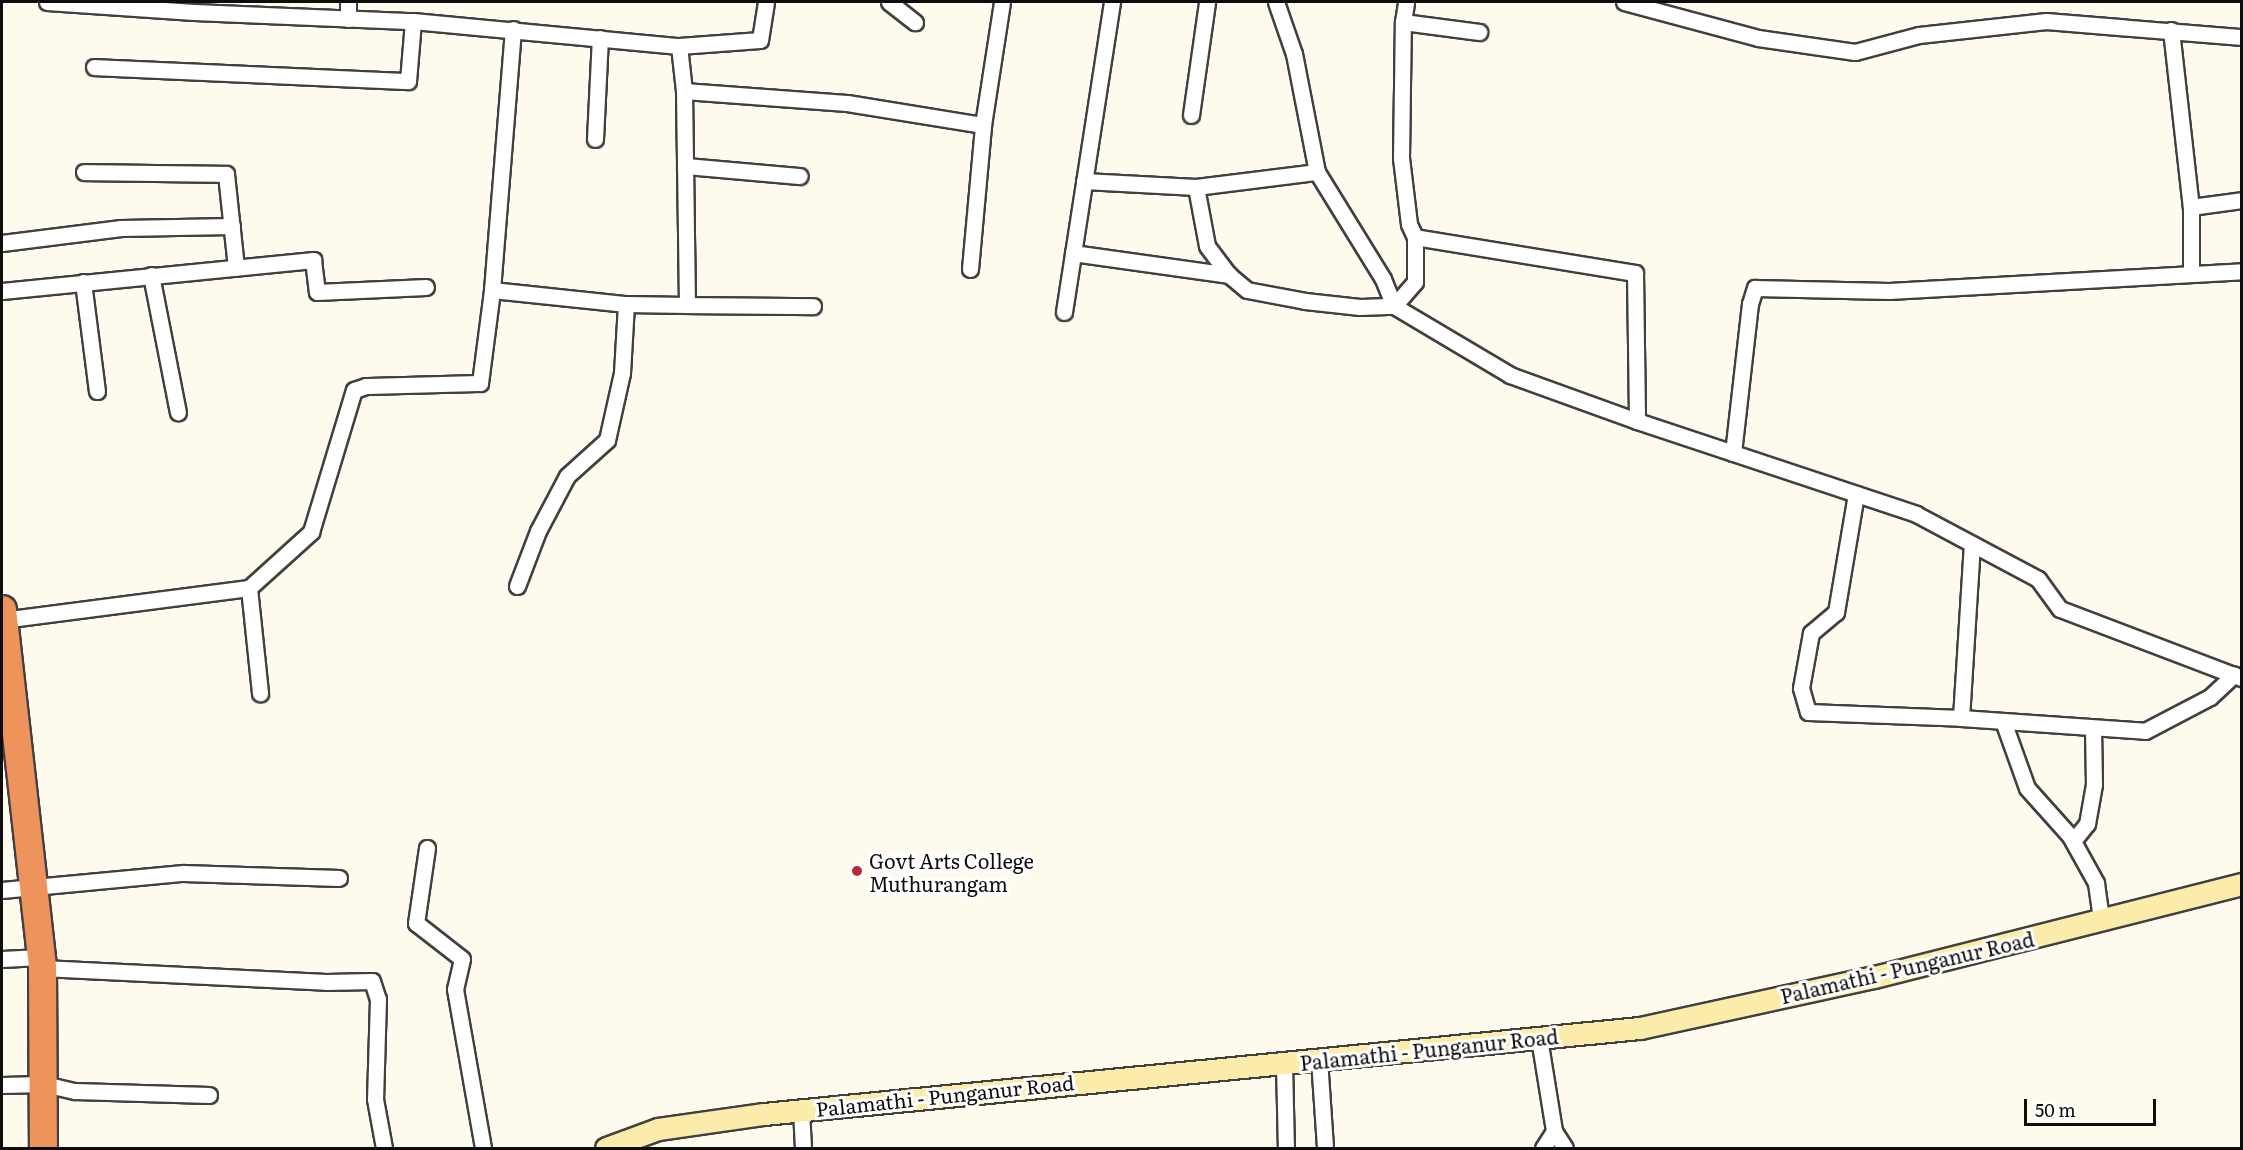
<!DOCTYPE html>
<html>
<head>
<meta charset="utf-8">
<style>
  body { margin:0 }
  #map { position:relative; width:2243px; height:1150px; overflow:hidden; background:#fefaee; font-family:Literata,serif }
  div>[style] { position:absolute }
  .roads { filter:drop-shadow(2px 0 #404040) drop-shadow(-2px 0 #404040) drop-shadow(0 2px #404040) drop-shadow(0 -2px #404040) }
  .street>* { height:15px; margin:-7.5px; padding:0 7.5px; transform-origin:7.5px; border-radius:7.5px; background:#fff }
  .secondary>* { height:21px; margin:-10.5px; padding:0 10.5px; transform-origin:10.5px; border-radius:10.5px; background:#fcecac }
  .highway>* { height:27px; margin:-13.5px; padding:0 13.5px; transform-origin:13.5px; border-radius:13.5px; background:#ee935c }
  .dots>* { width:16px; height:16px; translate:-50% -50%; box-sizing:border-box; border:3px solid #fff; border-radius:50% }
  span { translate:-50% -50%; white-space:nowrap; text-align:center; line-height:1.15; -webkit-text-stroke:6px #fff; paint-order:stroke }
  .poi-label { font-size:20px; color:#0d0d0d }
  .left { translate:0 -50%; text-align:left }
  .street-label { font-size:20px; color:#0d0d0d }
  .frame { position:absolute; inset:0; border:3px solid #0d0d0d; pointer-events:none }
  .scale { position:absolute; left:2024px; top:1099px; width:132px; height:27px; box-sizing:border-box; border:3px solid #0d0d0d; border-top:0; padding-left:8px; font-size:18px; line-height:21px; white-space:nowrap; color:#0d0d0d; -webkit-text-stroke:4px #fff; paint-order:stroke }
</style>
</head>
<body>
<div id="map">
  <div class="roads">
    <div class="street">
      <i style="left:47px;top:2px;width:147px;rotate:3.9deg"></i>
      <i style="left:194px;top:12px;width:219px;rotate:2.4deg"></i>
      <i style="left:413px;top:21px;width:267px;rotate:5.4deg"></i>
      <i style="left:679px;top:46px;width:81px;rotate:-4.2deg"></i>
      <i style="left:760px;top:40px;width:38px;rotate:-81deg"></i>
      <i style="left:348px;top:2px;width:17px;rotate:90deg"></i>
      <i style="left:889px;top:2px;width:33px;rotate:38deg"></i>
      <i style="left:1624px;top:2px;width:139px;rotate:15deg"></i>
      <i style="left:1758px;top:38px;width:98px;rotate:8.2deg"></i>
      <i style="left:1855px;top:52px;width:66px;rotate:-14.9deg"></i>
      <i style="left:1919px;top:35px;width:128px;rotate:-6.3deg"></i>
      <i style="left:2046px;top:21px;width:197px;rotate:4.7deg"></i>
      <i style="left:1403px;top:22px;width:77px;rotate:7.5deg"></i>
      <i style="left:513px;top:29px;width:262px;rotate:94.6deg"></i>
      <i style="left:492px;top:290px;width:135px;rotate:6deg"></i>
      <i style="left:626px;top:304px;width:61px;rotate:0.9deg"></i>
      <i style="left:687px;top:305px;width:214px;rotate:-90.8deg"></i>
      <i style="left:684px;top:91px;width:45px;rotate:-96.3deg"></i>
      <i style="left:2171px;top:30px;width:178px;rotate:83.6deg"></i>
      <i style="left:2191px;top:207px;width:66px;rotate:90deg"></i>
      <i style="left:94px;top:67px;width:314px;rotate:2.6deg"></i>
      <i style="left:408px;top:81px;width:60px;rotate:-85.2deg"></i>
      <i style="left:684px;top:91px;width:163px;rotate:4.2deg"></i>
      <i style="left:847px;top:103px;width:138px;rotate:9.2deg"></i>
      <i style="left:983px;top:125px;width:124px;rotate:-81.2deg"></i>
      <i style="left:1191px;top:115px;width:114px;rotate:-81.9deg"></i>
      <i style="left:595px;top:139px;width:101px;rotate:-87.2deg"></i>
      <i style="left:685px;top:166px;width:115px;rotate:5deg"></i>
      <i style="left:84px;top:172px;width:142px;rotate:0.8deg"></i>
      <i style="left:226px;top:174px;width:94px;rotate:83.9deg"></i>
      <i style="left:1317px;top:172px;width:126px;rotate:58.3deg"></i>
      <i style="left:1383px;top:279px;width:29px;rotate:68deg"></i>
      <i style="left:1394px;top:306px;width:32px;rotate:-49deg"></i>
      <i style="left:1415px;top:282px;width:45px;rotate:-90deg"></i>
      <i style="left:1415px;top:237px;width:14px;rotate:-115deg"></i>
      <i style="left:1409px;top:224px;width:66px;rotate:-96.9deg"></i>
      <i style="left:1401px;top:158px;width:136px;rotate:-89.2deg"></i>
      <i style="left:1403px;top:22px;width:20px;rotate:-81deg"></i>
      <i style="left:1084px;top:181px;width:112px;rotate:3.1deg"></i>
      <i style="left:1196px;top:187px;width:122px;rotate:-7.1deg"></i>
      <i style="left:1317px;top:172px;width:120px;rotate:-101deg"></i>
      <i style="left:1294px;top:54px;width:55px;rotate:-109.1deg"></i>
      <i style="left:1196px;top:187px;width:60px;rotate:79.4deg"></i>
      <i style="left:1207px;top:246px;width:36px;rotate:53deg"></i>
      <i style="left:1229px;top:275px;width:23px;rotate:40deg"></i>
      <i style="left:1247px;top:290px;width:59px;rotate:10.7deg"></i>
      <i style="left:1305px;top:301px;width:55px;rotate:6.2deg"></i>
      <i style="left:1360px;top:307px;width:34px;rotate:-2deg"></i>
      <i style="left:1394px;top:306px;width:135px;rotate:30.7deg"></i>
      <i style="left:1510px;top:375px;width:135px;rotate:19.9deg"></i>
      <i style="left:1637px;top:421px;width:294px;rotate:18.4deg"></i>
      <i style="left:1916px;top:514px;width:138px;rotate:28deg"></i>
      <i style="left:2038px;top:579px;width:37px;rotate:54deg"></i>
      <i style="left:2060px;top:609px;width:195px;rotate:20.8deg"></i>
      <i style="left:2191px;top:207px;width:51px;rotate:-7.8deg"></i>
      <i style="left:1415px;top:237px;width:223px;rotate:9.3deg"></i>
      <i style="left:1635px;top:273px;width:148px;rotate:89.2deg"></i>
      <i style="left:2px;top:243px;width:120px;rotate:-7.2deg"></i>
      <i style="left:121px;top:228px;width:111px;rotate:-1deg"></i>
      <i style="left:1073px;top:253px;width:158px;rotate:8deg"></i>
      <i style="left:970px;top:269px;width:145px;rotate:-84.8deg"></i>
      <i style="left:151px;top:275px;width:140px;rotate:78.9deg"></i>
      <i style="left:83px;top:282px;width:110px;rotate:82.7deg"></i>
      <i style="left:2px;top:291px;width:313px;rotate:-5.7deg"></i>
      <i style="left:313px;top:260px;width:32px;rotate:83deg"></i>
      <i style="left:317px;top:292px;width:109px;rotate:-2.6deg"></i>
      <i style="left:687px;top:305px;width:126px;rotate:0.5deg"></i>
      <i style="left:1064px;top:312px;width:314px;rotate:-81.2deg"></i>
      <i style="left:1733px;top:453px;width:150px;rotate:-83.5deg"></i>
      <i style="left:1750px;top:304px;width:17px;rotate:-73deg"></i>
      <i style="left:1755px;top:288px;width:134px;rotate:1.3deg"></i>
      <i style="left:1889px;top:291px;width:354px;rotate:-3.2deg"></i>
      <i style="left:1856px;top:494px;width:120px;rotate:99.6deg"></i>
      <i style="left:1836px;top:612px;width:33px;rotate:140deg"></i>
      <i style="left:1811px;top:633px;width:56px;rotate:100.3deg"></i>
      <i style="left:1801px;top:688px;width:25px;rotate:74deg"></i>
      <i style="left:1808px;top:712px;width:153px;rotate:2.2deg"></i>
      <i style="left:1961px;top:718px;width:184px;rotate:4deg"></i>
      <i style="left:2145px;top:731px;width:73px;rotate:-27.6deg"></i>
      <i style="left:2210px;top:697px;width:33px;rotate:-43deg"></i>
      <i style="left:517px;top:586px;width:59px;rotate:-69.1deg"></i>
      <i style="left:538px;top:531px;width:62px;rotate:-62.2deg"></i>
      <i style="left:567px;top:476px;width:54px;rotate:-42deg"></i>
      <i style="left:607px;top:440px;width:69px;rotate:-77.4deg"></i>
      <i style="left:622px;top:373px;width:69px;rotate:-86.7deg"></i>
      <i style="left:249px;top:588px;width:106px;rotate:84deg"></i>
      <i style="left:2px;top:620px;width:249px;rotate:-7.4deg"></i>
      <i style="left:249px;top:588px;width:84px;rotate:-42.1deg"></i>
      <i style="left:311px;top:532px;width:148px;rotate:-73.2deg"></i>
      <i style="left:354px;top:390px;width:13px;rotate:-18deg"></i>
      <i style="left:366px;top:386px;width:114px;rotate:-1.5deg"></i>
      <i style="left:480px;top:383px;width:94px;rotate:-82.6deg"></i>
      <i style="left:1961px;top:718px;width:174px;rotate:-86.4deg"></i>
      <i style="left:2003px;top:721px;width:71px;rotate:70.3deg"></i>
      <i style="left:2027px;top:788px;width:64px;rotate:48.1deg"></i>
      <i style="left:2070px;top:836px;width:54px;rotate:61deg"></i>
      <i style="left:2096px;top:883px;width:37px;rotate:82deg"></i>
      <i style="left:2073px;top:841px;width:22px;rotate:-51deg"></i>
      <i style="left:2087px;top:824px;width:40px;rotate:-80deg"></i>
      <i style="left:2094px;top:785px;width:57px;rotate:-91deg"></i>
      <i style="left:427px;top:848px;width:76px;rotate:98.3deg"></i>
      <i style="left:416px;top:923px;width:58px;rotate:38deg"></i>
      <i style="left:462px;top:959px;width:31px;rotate:103deg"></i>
      <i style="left:455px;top:989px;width:161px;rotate:80deg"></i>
      <i style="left:2px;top:890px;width:182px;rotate:-5.4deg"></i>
      <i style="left:183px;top:873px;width:156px;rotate:1.8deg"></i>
      <i style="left:2px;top:959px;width:38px;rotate:-3deg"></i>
      <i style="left:42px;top:968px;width:284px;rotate:2.8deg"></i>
      <i style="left:326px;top:982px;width:46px;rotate:-1.2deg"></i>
      <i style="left:372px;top:981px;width:19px;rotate:72deg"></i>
      <i style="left:378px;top:999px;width:100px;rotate:91.7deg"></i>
      <i style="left:375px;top:1099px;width:50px;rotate:79.6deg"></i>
      <i style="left:1539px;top:1038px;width:94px;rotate:80.8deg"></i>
      <i style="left:1554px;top:1131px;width:20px;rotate:57deg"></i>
      <i style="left:1319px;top:1059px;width:89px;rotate:86.1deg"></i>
      <i style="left:1284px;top:1063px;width:85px;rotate:88.7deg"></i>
      <i style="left:2px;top:1085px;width:42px;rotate:-1.4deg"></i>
      <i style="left:44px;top:1084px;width:32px;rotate:13deg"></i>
      <i style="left:75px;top:1091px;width:134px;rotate:1.7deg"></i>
      <i style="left:801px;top:1110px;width:38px;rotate:87deg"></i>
      <i style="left:1543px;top:1148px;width:20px;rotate:-57deg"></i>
    </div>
    <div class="secondary">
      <i style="left:606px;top:1148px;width:55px;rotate:-20.1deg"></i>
      <i style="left:658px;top:1129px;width:107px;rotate:-8.1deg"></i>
      <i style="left:764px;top:1114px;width:880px;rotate:-5.61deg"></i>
      <i style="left:1640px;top:1028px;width:239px;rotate:-12.3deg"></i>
      <i style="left:1874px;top:977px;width:380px;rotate:-14.2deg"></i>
    </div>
    <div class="highway">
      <i style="left:2px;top:609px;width:361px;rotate:83.6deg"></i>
      <i style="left:42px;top:968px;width:180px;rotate:89.7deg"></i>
    </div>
  </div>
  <div class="dots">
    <i style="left:857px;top:871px;background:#b82b3d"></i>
  </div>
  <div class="poi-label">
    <span class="left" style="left:869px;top:872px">Govt Arts College<br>Muthurangam</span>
  </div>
  <div class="street-label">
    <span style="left:1907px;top:967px;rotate:-13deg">Palamathi - Punganur Road</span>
    <span style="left:1429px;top:1049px;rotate:-6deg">Palamathi - Punganur Road</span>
    <span style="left:945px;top:1095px;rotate:-6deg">Palamathi - Punganur Road</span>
  </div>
  <div class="frame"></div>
  <div class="scale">50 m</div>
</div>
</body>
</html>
